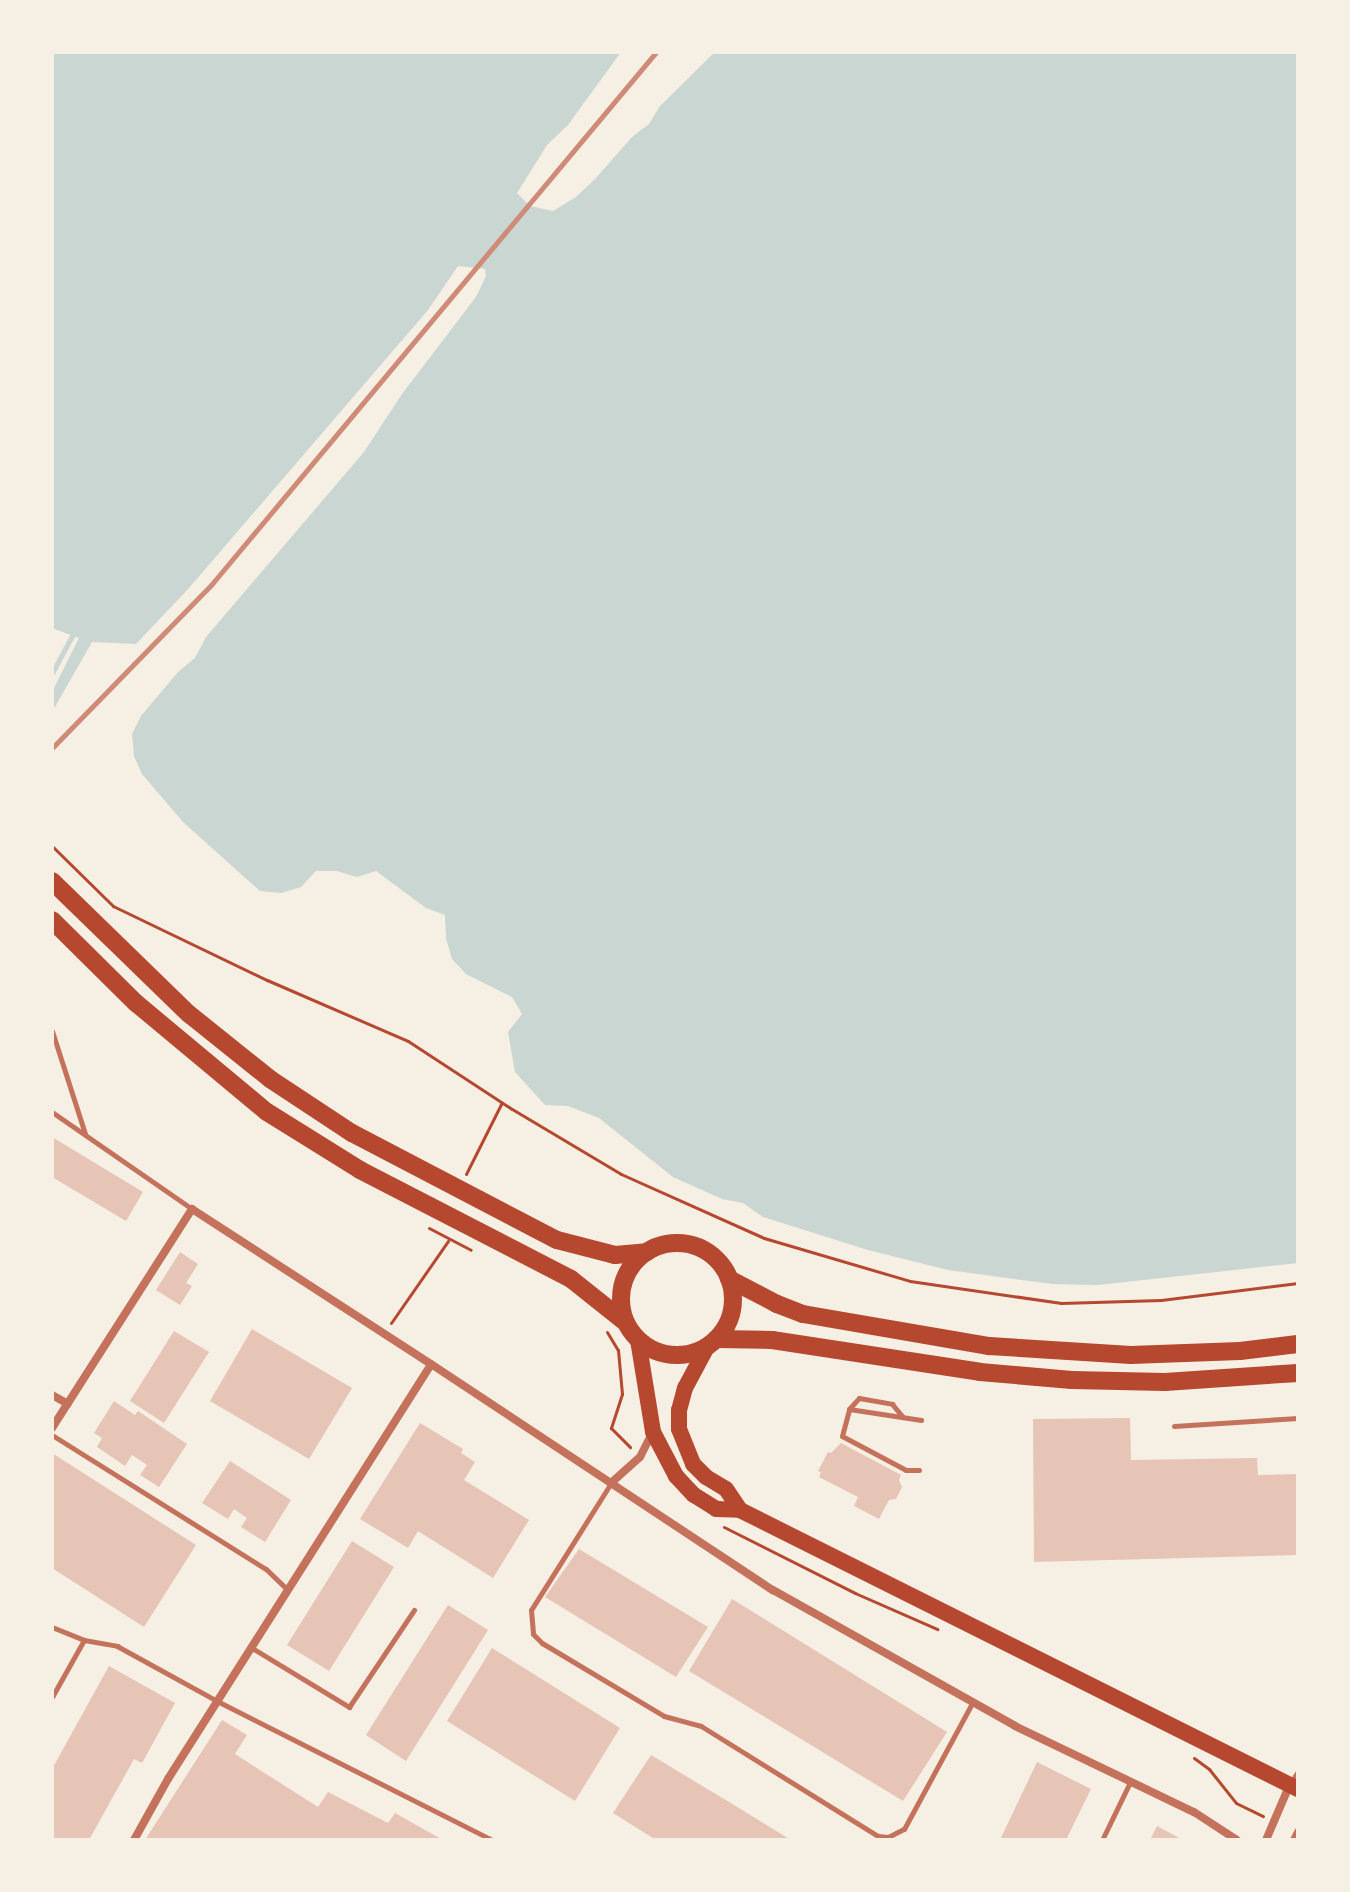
<!DOCTYPE html>
<html>
<head>
<meta charset="utf-8">
<style>
  body { margin:0 }
  #map { position:relative; width:1350px; height:1892px; overflow:hidden; background:#f6efe4; font-family:"Times New Roman",serif }
  div>[style] { position:absolute }
  .water>* { inset:0; background:#c9d6d2 }
  .stream>* { height:5px; margin:-2.5px; padding:0 2.5px; transform-origin:2.5px; border-radius:2.5px; background:#c9d6d2 }
  .building>* { inset:0; background:#e6c5b7 }
  .path>* { height:3px; margin:-1.5px; padding:0 1.5px; transform-origin:1.5px; border-radius:1.5px; background:#b5482f }
  .service>* { height:5px; margin:-2.5px; padding:0 2.5px; transform-origin:2.5px; border-radius:2.5px; background:#c5725c }
  .minor>* { height:8px; margin:-4px; padding:0 4px; transform-origin:4px; border-radius:4px; background:#c5725c }
  .primary>* { height:16px; margin:-8px; padding:0 8px; transform-origin:8px; border-radius:8px; background:#b5482f }
  .trunk>* { height:18px; margin:-9px; padding:0 9px; transform-origin:9px; border-radius:9px; background:#b5482f }
  .trunk>.ring { margin:-9px; padding:0; box-sizing:content-box; background:none; border:18px solid #b5482f; border-radius:50% }
  .rail>* { height:5px; margin:-2.5px; padding:0 2.5px; transform-origin:2.5px; border-radius:2.5px; background:#cf8b77 }
  span { translate:-50% -50%; white-space:nowrap; text-align:center; line-height:1.15; -webkit-text-stroke:6px #f6efe4; paint-order:stroke }
  .frame { position:absolute; inset:0; border:54px solid #f6efe4; pointer-events:none }
</style>
</head>
<body>
<div id="map">
  <div class="water">
    <i style="clip-path:polygon(52px 52px,621px 52px,568px 125px,547px 145px,517px 193px,530px 206px,553px 211px,576px 197px,596px 178px,632px 137px,649px 124px,660px 106px,715px 52px,1298px 52px,1298px 1263px,1098px 1285px,1052px 1284px,948px 1270px,868px 1250px,763px 1217px,743px 1203px,722px 1199px,673px 1177px,599px 1118px,568px 1106px,545px 1105px,515px 1072px,508px 1032px,522px 1014px,512px 997px,466px 974px,452px 959px,446px 938px,445px 915px,426px 908px,376px 871px,357px 877px,337px 871px,316px 871px,301px 887px,281px 893px,260px 891px,183px 822px,142px 774px,134px 756px,132px 734px,141px 716px,178px 672px,195px 658px,206px 637px,364px 452px,402px 394px,476px 297px,486px 276px,485px 269px,458px 266px,428px 310px,189px 588px,136px 644px,92px 642px,52px 712px,52px 692px,79px 638px,52px 628px)"></i>
  </div>
  <div class="stream">
    <i style="left:52px;top:673px;width:44px;rotate:-61.7deg"></i>
  </div>
  <div class="building">
    <i style="clip-path:polygon(52px 1137px,143px 1192px,126px 1221px,52px 1177px)"></i>
    <i style="clip-path:polygon(180px 1252px,198px 1264px,186px 1283px,192px 1286px,180px 1305px,156px 1290px)"></i>
    <i style="clip-path:polygon(252px 1329px,352px 1388px,309px 1459px,210px 1401px)"></i>
    <i style="clip-path:polygon(174px 1331px,209px 1352px,164px 1423px,130px 1401px)"></i>
    <i style="clip-path:polygon(114px 1401px,135px 1415px,138px 1411px,187px 1444px,159px 1487px,140px 1475px,147px 1465px,132px 1455px,125px 1466px,97px 1447px,102px 1438px,94px 1433px)"></i>
    <i style="clip-path:polygon(1130px 1418px,1131px 1460px,1257px 1458px,1258px 1475px,1298px 1474px,1298px 1555px,1034px 1562px,1033px 1419px)"></i>
    <i style="clip-path:polygon(420px 1423px,463px 1449px,461px 1453px,475px 1462px,464px 1480px,529px 1520px,493px 1578px,418px 1531px,408px 1548px,360px 1519px)"></i>
    <i style="clip-path:polygon(841px 1443px,901px 1475px,899px 1480px,902px 1487px,896px 1499px,889px 1500px,879px 1519px,854px 1506px,858px 1497px,819px 1477px,821px 1472px,818px 1471px,828px 1452px,831px 1453px)"></i>
    <i style="clip-path:polygon(52px 1453px,196px 1545px,144px 1627px,52px 1568px)"></i>
    <i style="clip-path:polygon(230px 1461px,291px 1500px,265px 1542px,241px 1527px,247px 1518px,234px 1509px,228px 1519px,202px 1503px)"></i>
    <i style="clip-path:polygon(352px 1541px,394px 1567px,329px 1671px,287px 1645px)"></i>
    <i style="clip-path:polygon(579px 1549px,708px 1627px,676px 1677px,545px 1597px)"></i>
    <i style="clip-path:polygon(732px 1599px,947px 1732px,903px 1801px,689px 1671px)"></i>
    <i style="clip-path:polygon(448px 1605px,488px 1630px,406px 1761px,366px 1735px)"></i>
    <i style="clip-path:polygon(492px 1648px,620px 1728px,575px 1801px,447px 1721px)"></i>
    <i style="clip-path:polygon(109px 1666px,175px 1703px,142px 1763px,134px 1759px,89px 1840px,52px 1840px,52px 1769px)"></i>
    <i style="clip-path:polygon(222px 1720px,247px 1735px,235px 1754px,318px 1807px,328px 1792px,388px 1823px,395px 1813px,443px 1840px,145px 1840px)"></i>
    <i style="clip-path:polygon(651px 1755px,734px 1805px,791px 1840px,656px 1840px,613px 1813px)"></i>
    <i style="clip-path:polygon(1037px 1762px,1091px 1789px,1066px 1840px,1000px 1840px)"></i>
    <i style="clip-path:polygon(1157px 1826px,1183px 1840px,1150px 1840px)"></i>
  </div>
  <div class="path">
    <i style="left:52px;top:846px;width:86px;rotate:44.5deg"></i>
    <i style="left:113px;top:906px;width:171px;rotate:25.7deg"></i>
    <i style="left:267px;top:980px;width:154px;rotate:23.4deg"></i>
    <i style="left:408px;top:1041px;width:124px;rotate:33.2deg"></i>
    <i style="left:512px;top:1109px;width:127px;rotate:30.8deg"></i>
    <i style="left:621px;top:1174px;width:157px;rotate:24.1deg"></i>
    <i style="left:764px;top:1238px;width:152px;rotate:16.4deg"></i>
    <i style="left:910px;top:1281px;width:153px;rotate:8.3deg"></i>
    <i style="left:1061px;top:1303px;width:100px;rotate:-1.7deg"></i>
    <i style="left:1161px;top:1300px;width:138px;rotate:-7.1deg"></i>
    <i style="left:466px;top:1174px;width:80px;rotate:-63.4deg"></i>
    <i style="left:429px;top:1228px;width:47px;rotate:27.6deg"></i>
    <i style="left:391px;top:1323px;width:100px;rotate:-55.2deg"></i>
    <i style="left:607px;top:1332px;width:21px;rotate:59deg"></i>
    <i style="left:618px;top:1350px;width:44px;rotate:84.8deg"></i>
    <i style="left:622px;top:1394px;width:36px;rotate:108deg"></i>
    <i style="left:611px;top:1428px;width:27px;rotate:45deg"></i>
    <i style="left:724px;top:1527px;width:147px;rotate:26.7deg"></i>
    <i style="left:855px;top:1593px;width:90px;rotate:23.7deg"></i>
    <i style="left:1194px;top:1758px;width:19px;rotate:36deg"></i>
    <i style="left:1209px;top:1769px;width:43px;rotate:51.5deg"></i>
    <i style="left:1236px;top:1803px;width:30px;rotate:26deg"></i>
  </div>
  <div class="service">
    <i style="left:52px;top:1031px;width:108px;rotate:72.2deg"></i>
    <i style="left:52px;top:1112px;width:170px;rotate:34.7deg"></i>
    <i style="left:849px;top:1409px;width:15px;rotate:-48deg"></i>
    <i style="left:859px;top:1398px;width:34px;rotate:10deg"></i>
    <i style="left:892px;top:1404px;width:17px;rotate:50deg"></i>
    <i style="left:1174px;top:1426px;width:124px;rotate:-3.7deg"></i>
    <i style="left:52px;top:1435px;width:252px;rotate:32.1deg"></i>
    <i style="left:266px;top:1569px;width:29px;rotate:44deg"></i>
    <i style="left:919px;top:1470px;width:13px;rotate:180deg"></i>
    <i style="left:906px;top:1470px;width:72px;rotate:-152deg"></i>
    <i style="left:842px;top:1436px;width:28px;rotate:-75deg"></i>
    <i style="left:849px;top:1409px;width:73px;rotate:8.7deg"></i>
    <i style="left:611px;top:1483px;width:150px;rotate:122.2deg"></i>
    <i style="left:531px;top:1610px;width:24px;rotate:85deg"></i>
    <i style="left:533px;top:1634px;width:13px;rotate:45deg"></i>
    <i style="left:542px;top:1643px;width:142px;rotate:30.9deg"></i>
    <i style="left:664px;top:1716px;width:38px;rotate:15deg"></i>
    <i style="left:701px;top:1726px;width:208px;rotate:31.9deg"></i>
    <i style="left:878px;top:1836px;width:10px;rotate:6deg"></i>
    <i style="left:888px;top:1837px;width:18px;rotate:-27deg"></i>
    <i style="left:904px;top:1829px;width:143px;rotate:-61.6deg"></i>
    <i style="left:52px;top:1627px;width:35px;rotate:22deg"></i>
    <i style="left:84px;top:1640px;width:34px;rotate:10deg"></i>
    <i style="left:117px;top:1646px;width:114px;rotate:28.8deg"></i>
    <i style="left:217px;top:1701px;width:308px;rotate:26.8deg"></i>
    <i style="left:252px;top:1648px;width:114px;rotate:31.3deg"></i>
    <i style="left:349px;top:1707px;width:117px;rotate:-56.2deg"></i>
    <i style="left:52px;top:1697px;width:65px;rotate:-60.7deg"></i>
    <i style="left:1290px;top:1784px;width:15px;rotate:-58deg"></i>
    <i style="left:1102px;top:1840px;width:64px;rotate:-64.2deg"></i>
  </div>
  <div class="minor">
    <i style="left:52px;top:1395px;width:18px;rotate:29deg"></i>
    <i style="left:52px;top:1428px;width:260px;rotate:-57.4deg"></i>
    <i style="left:192px;top:1209px;width:285px;rotate:33deg"></i>
    <i style="left:611px;top:1483px;width:39px;rotate:-42deg"></i>
    <i style="left:640px;top:1457px;width:28px;rotate:-63deg"></i>
    <i style="left:134px;top:1840px;width:70px;rotate:-60.9deg"></i>
    <i style="left:168px;top:1779px;width:491px;rotate:-57.6deg"></i>
    <i style="left:431px;top:1364px;width:410px;rotate:33.5deg"></i>
    <i style="left:773px;top:1590px;width:278px;rotate:29.3deg"></i>
    <i style="left:1015px;top:1726px;width:199px;rotate:25.7deg"></i>
    <i style="left:1194px;top:1812px;width:51px;rotate:33.1deg"></i>
    <i style="left:1266px;top:1840px;width:61px;rotate:-66.8deg"></i>
    <i style="left:1294px;top:1840px;width:9px;rotate:-63deg"></i>
  </div>
  <div class="primary">
    <i style="left:638px;top:1340px;width:93px;rotate:80.7deg"></i>
    <i style="left:653px;top:1432px;width:50px;rotate:62.4deg"></i>
    <i style="left:676px;top:1476px;width:26px;rotate:47deg"></i>
    <i style="left:694px;top:1495px;width:26px;rotate:32deg"></i>
    <i style="left:716px;top:1509px;width:24px;rotate:2deg"></i>
    <i style="left:740px;top:1510px;width:624px;rotate:26.57deg"></i>
    <i style="left:707px;top:1347px;width:47px;rotate:118.2deg"></i>
    <i style="left:685px;top:1388px;width:23px;rotate:105deg"></i>
    <i style="left:679px;top:1410px;width:19px;rotate:90deg"></i>
    <i style="left:679px;top:1429px;width:38px;rotate:68deg"></i>
    <i style="left:693px;top:1464px;width:18px;rotate:45deg"></i>
    <i style="left:706px;top:1477px;width:23px;rotate:31deg"></i>
    <i style="left:726px;top:1489px;width:25px;rotate:56deg"></i>
  </div>
  <div class="trunk">
    <i style="left:52px;top:881px;width:191px;rotate:44.2deg"></i>
    <i style="left:189px;top:1014px;width:104px;rotate:38.7deg"></i>
    <i style="left:270px;top:1079px;width:98px;rotate:33.4deg"></i>
    <i style="left:352px;top:1133px;width:231px;rotate:27.6deg"></i>
    <i style="left:557px;top:1240px;width:60px;rotate:14.5deg"></i>
    <i style="left:615px;top:1255px;width:32px;rotate:-5deg"></i>
    <i style="left:52px;top:920px;width:118px;rotate:44.7deg"></i>
    <i style="left:136px;top:1003px;width:170px;rotate:39.8deg"></i>
    <i style="left:267px;top:1112px;width:110px;rotate:31.9deg"></i>
    <i style="left:360px;top:1170px;width:237px;rotate:27.3deg"></i>
    <i style="left:571px;top:1279px;width:69px;rotate:38.5deg"></i>
    <i class="ring" style="left:621px;top:1243px;width:94px;height:94px"></i>
    <i style="left:729px;top:1279px;width:54px;rotate:27.5deg"></i>
    <i style="left:777px;top:1304px;width:28px;rotate:21deg"></i>
    <i style="left:803px;top:1314px;width:189px;rotate:9.8deg"></i>
    <i style="left:989px;top:1346px;width:142px;rotate:3.6deg"></i>
    <i style="left:1131px;top:1355px;width:109px;rotate:-2.1deg"></i>
    <i style="left:1240px;top:1351px;width:58px;rotate:-6.9deg"></i>
    <i style="left:716px;top:1339px;width:56px;rotate:1deg"></i>
    <i style="left:772px;top:1340px;width:210px;rotate:8.7deg"></i>
    <i style="left:980px;top:1372px;width:92px;rotate:5deg"></i>
    <i style="left:1072px;top:1380px;width:93px;rotate:1.2deg"></i>
    <i style="left:1165px;top:1382px;width:133px;rotate:-3.9deg"></i>
  </div>
  <div class="rail">
    <i style="left:52px;top:748px;width:228px;rotate:-45.7deg"></i>
    <i style="left:211px;top:585px;width:694px;rotate:-50.14deg"></i>
  </div>
  <div class="frame"></div>
</div>
</body>
</html>
